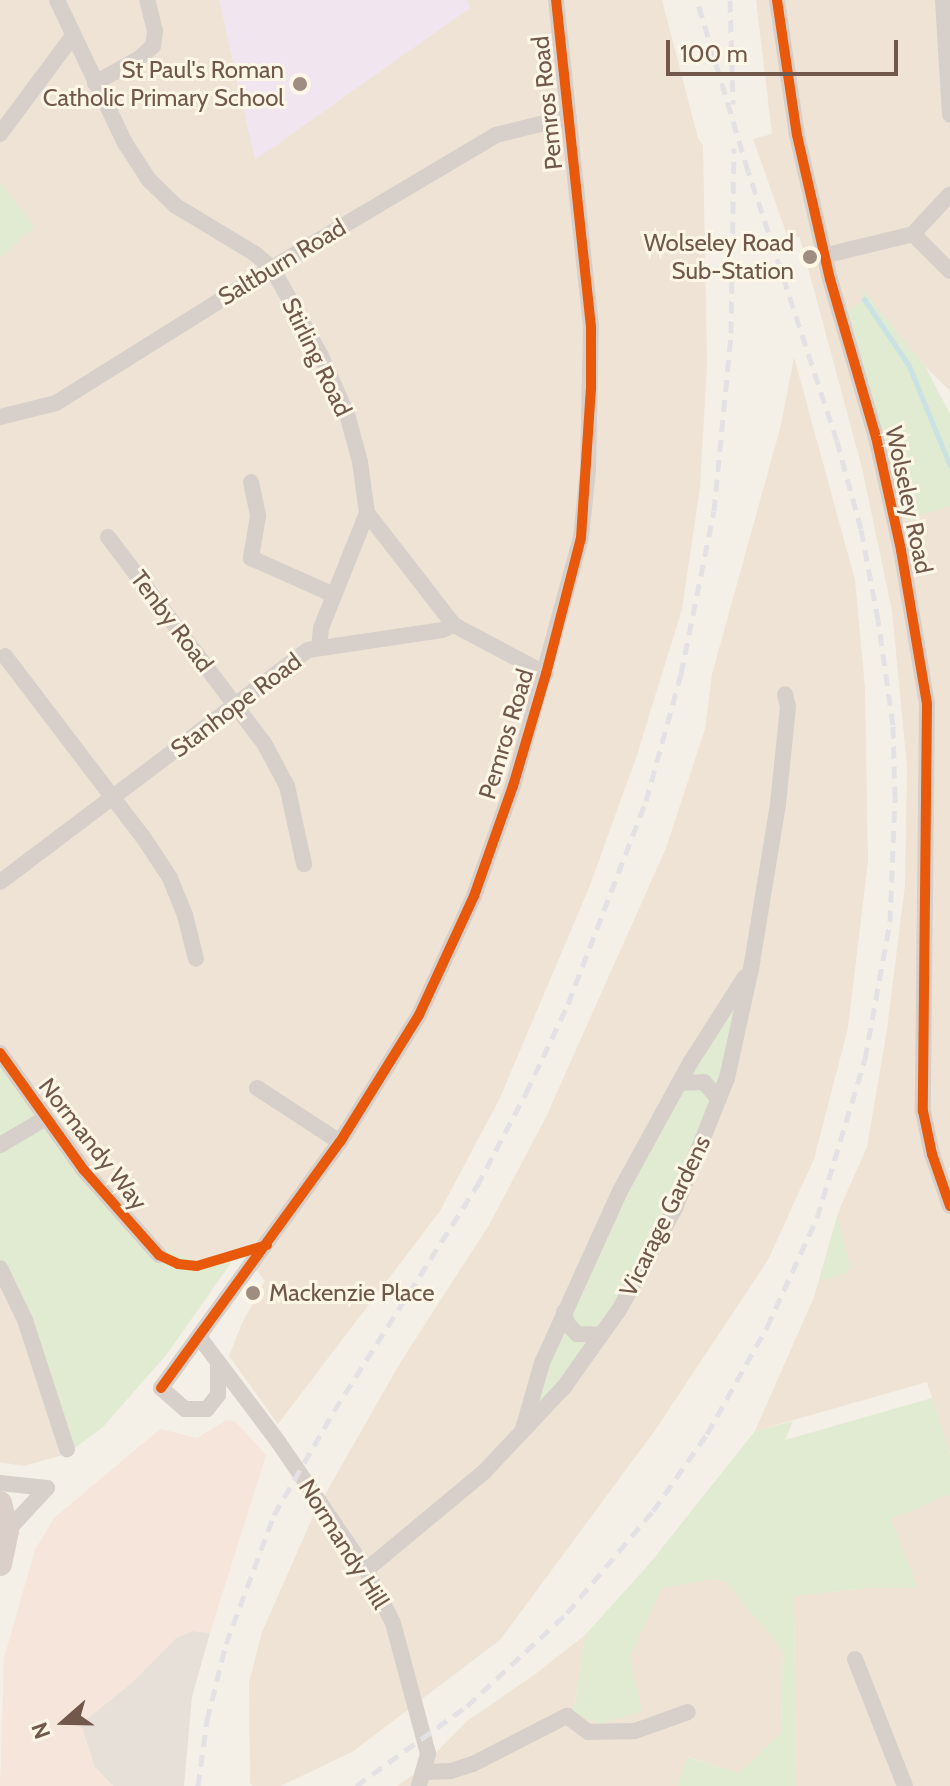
<!DOCTYPE html>
<html>
<head>
<meta charset="utf-8">
<style>
  body { margin:0 }
  #map { position:relative; width:950px; height:1786px; overflow:hidden; background:#f5f0e7; font-family:Cabin,sans-serif }
  div>[style] { position:absolute }
  .residential>* { inset:0; background:#eee3d4 }
  .commercial>* { inset:0; background:#f5e5da }
  .industrial>* { inset:0; background:#e7e0d8 }
  .education>* { inset:0; background:#f1e6f0 }
  .green>* { inset:0; background:#e1ebd2 }
  .stream>* { height:5px; margin:-2.5px; padding:0 2.5px; transform-origin:2.5px; border-radius:2.5px; background:#cae2e4 }
  .minor>* { height:16px; margin:-8px; padding:0 8px; transform-origin:8px; border-radius:8px; background:#d7cfca }
  .highway>* { height:24px; margin:-12px; padding:0 12px; transform-origin:12px; border-radius:12px; background:#dacfc9 }
  .rail>* { height:5px; margin-top:-2.5px; transform-origin:0; background:repeating-linear-gradient(90deg,#e3e1e3 0 12px,transparent 0 20px) }
  .cycleway>* { height:10px; margin:-5px; padding:0 5px; transform-origin:5px; border-radius:5px; background:#e8590c }
  .dots>* { width:22px; height:22px; translate:-50% -50%; box-sizing:border-box; border:4px solid #fef6e7; border-radius:50% }
  span { translate:-50% -50%; white-space:nowrap; text-align:center; line-height:1.15; -webkit-text-stroke:6px #fef6e7; paint-order:stroke }
  .poi-label { font-size:24px; color:#71584a }
  .right { translate:-100% -50%; text-align:right }
  .left { translate:0 -50%; text-align:left }
  .street-label { font-size:24px; color:#71584a }
  .north { position:absolute; left:24px; top:1682px; width:80px; height:80px; -webkit-text-stroke:6px #fef6e7; paint-order:stroke; rotate:250deg; font-size:22px; font-weight:700; line-height:32px; text-align:center; color:#71584a }
  .north::after { content:''; display:block; margin:auto; width:28px; height:36px; background:#71584a; clip-path:polygon(50% 0,100% 100%,50% 72%,0 100%) }
  .scale { position:absolute; left:666px; top:40px; width:232px; height:36px; box-sizing:border-box; border:4px solid #71584a; border-top:0; padding-left:10px; font-size:24px; line-height:28px; white-space:nowrap; color:#71584a; -webkit-text-stroke:6px #fef6e7; paint-order:stroke }
</style>
</head>
<body>
<div id="map">
  <div class="residential">
    <i style="clip-path:polygon(0 0,662px 0,698px 138px,703px 145px,707px 363px,700px 488px,682px 609px,637px 755px,589px 888px,499px 1100px,440px 1211px,278px 1424px,229px 1356px,242px 1323px,265px 1281px,240px 1250px,196px 1261px,156px 1246px,44px 1119px,0 1053px)"></i>
    <i style="clip-path:polygon(756px 0,950px 0,950px 391px,925px 366px,862px 291px,907px 519px,950px 506px,950px 1454px,927px 1382px,755px 1431px,814px 1297px,839px 1210px,867px 1147px,887px 1029px,905px 885px,907px 767px,892px 611px,862px 468px,801px 242px,799px 237px,788px 238px,753px 139px,772px 134px)"></i>
    <i style="clip-path:polygon(794px 357px,855px 580px,865px 688px,868px 861px,848px 1028px,814px 1159px,768px 1260px,656px 1429px,500px 1640px,352px 1752px,281px 1786px,253px 1786px,250px 1783px,249px 1682px,262px 1632px,314px 1514px,400px 1363px,489px 1225px,546px 1117px,666px 848px,705px 729px,712px 674px,781px 425px)"></i>
    <i style="clip-path:polygon(0 1269px,67px 1454px,23px 1466px,0 1462px)"></i>
    <i style="clip-path:polygon(950px 1494px,950px 1786px,796px 1786px,794px 1596px,868px 1588px,918px 1588px,890px 1519px)"></i>
    <i style="clip-path:polygon(714px 1579px,726px 1582px,783px 1651px,781px 1733px,739px 1773px,688px 1757px,677px 1786px,397px 1786px,416px 1773px,467px 1721px,534px 1675px,585px 1635px,573px 1714px,629px 1658px,662px 1587px)"></i>
  </div>
  <div class="commercial">
    <i style="clip-path:polygon(226px 1420px,235px 1421px,266px 1455px,210px 1633px,192px 1631px,176px 1638px,132px 1683px,95px 1767px,113px 1786px,0 1786px,4px 1658px,35px 1550px,54px 1518px,160px 1429px,197px 1438px)"></i>
  </div>
  <div class="industrial">
    <i style="clip-path:polygon(192px 1631px,210px 1633px,192px 1697px,184px 1786px,113px 1786px,95px 1767px,81px 1724px,132px 1683px,176px 1638px)"></i>
  </div>
  <div class="education">
    <i style="clip-path:polygon(219px 0,467px 0,470px 8px,255px 160px)"></i>
  </div>
  <div class="green">
    <i style="clip-path:polygon(0 182px,34px 227px,0 258px)"></i>
    <i style="clip-path:polygon(862px 288px,925px 366px,950px 414px,950px 506px,906px 520px,847px 313px,863px 299px)"></i>
    <i style="clip-path:polygon(751px 969px,727px 1078px,619px 1310px,522px 1434px,542px 1363px,620px 1191px)"></i>
    <i style="clip-path:polygon(0 1053px,44px 1119px,156px 1246px,196px 1261px,240px 1250px,167px 1354px,103px 1427px,67px 1454px,0 1269px)"></i>
    <i style="clip-path:polygon(837px 1216px,851px 1268px,846px 1273px,820px 1281px)"></i>
    <i style="clip-path:polygon(932px 1398px,950px 1454px,950px 1494px,891px 1519px,918px 1588px,868px 1588px,794px 1596px,796px 1786px,677px 1786px,687px 1757px,739px 1773px,781px 1733px,783px 1651px,726px 1582px,714px 1579px,662px 1588px,629px 1658px,642px 1711px,601px 1724px,573px 1714px,585px 1635px,650px 1563px,755px 1431px,793px 1421px,785px 1440px)"></i>
  </div>
  <div class="stream">
    <i style="left:864px;top:299px;width:81px;rotate:56.1deg"></i>
    <i style="left:909px;top:366px;width:108px;rotate:67.7deg"></i>
  </div>
  <div class="minor">
    <i style="left:57px;top:0;width:158px;rotate:64.6deg"></i>
    <i style="left:125px;top:143px;width:44px;rotate:57deg"></i>
    <i style="left:149px;top:180px;width:37px;rotate:44deg"></i>
    <i style="left:176px;top:206px;width:91px;rotate:31.1deg"></i>
    <i style="left:254px;top:253px;width:23px;rotate:40deg"></i>
    <i style="left:272px;top:268px;width:101px;rotate:60.9deg"></i>
    <i style="left:321px;top:356px;width:64px;rotate:65.9deg"></i>
    <i style="left:347px;top:414px;width:50px;rotate:74.8deg"></i>
    <i style="left:360px;top:462px;width:51px;rotate:82.2deg"></i>
    <i style="left:367px;top:513px;width:142px;rotate:52.2deg"></i>
    <i style="left:454px;top:625px;width:104px;rotate:28deg"></i>
    <i style="left:777px;top:0;width:136px;rotate:81.6deg"></i>
    <i style="left:797px;top:135px;width:148px;rotate:77.1deg"></i>
    <i style="left:830px;top:279px;width:165px;rotate:73.8deg"></i>
    <i style="left:876px;top:437px;width:116px;rotate:77.5deg"></i>
    <i style="left:901px;top:550px;width:156px;rotate:80.4deg"></i>
    <i style="left:927px;top:704px;width:407px;rotate:90.6deg"></i>
    <i style="left:923px;top:1111px;width:44px;rotate:78.2deg"></i>
    <i style="left:932px;top:1154px;width:55px;rotate:70.9deg"></i>
    <i style="left:943px;top:0;width:115px;rotate:86.5deg"></i>
    <i style="left:95px;top:83px;width:51px;rotate:-29.1deg"></i>
    <i style="left:140px;top:58px;width:18px;rotate:-43deg"></i>
    <i style="left:153px;top:46px;width:15px;rotate:-82deg"></i>
    <i style="left:155px;top:31px;width:32px;rotate:-104deg"></i>
    <i style="left:0;top:134px;width:121px;rotate:-53.4deg"></i>
    <i style="left:913px;top:234px;width:52px;rotate:45deg"></i>
    <i style="left:827px;top:255px;width:89px;rotate:-13.7deg"></i>
    <i style="left:913px;top:234px;width:54px;rotate:-47.2deg"></i>
    <i style="left:0;top:417px;width:58px;rotate:-14deg"></i>
    <i style="left:56px;top:403px;width:255px;rotate:-32deg"></i>
    <i style="left:272px;top:268px;width:261px;rotate:-30.7deg"></i>
    <i style="left:496px;top:135px;width:75px;rotate:-13.9deg"></i>
    <i style="left:251px;top:482px;width:35px;rotate:78deg"></i>
    <i style="left:258px;top:516px;width:43px;rotate:99.5deg"></i>
    <i style="left:251px;top:558px;width:91px;rotate:24deg"></i>
    <i style="left:108px;top:537px;width:258px;rotate:52.9deg"></i>
    <i style="left:264px;top:743px;width:49px;rotate:61.9deg"></i>
    <i style="left:287px;top:786px;width:80px;rotate:77.7deg"></i>
    <i style="left:319px;top:647px;width:19px;rotate:-84deg"></i>
    <i style="left:321px;top:628px;width:124px;rotate:-68.2deg"></i>
    <i style="left:5px;top:656px;width:228px;rotate:52.7deg"></i>
    <i style="left:143px;top:837px;width:49px;rotate:56.6deg"></i>
    <i style="left:170px;top:878px;width:40px;rotate:68deg"></i>
    <i style="left:185px;top:915px;width:45px;rotate:76deg"></i>
    <i style="left:0;top:882px;width:386px;rotate:-37deg"></i>
    <i style="left:308px;top:650px;width:135px;rotate:-8.5deg"></i>
    <i style="left:442px;top:630px;width:13px;rotate:-23deg"></i>
    <i style="left:0;top:1053px;width:143px;rotate:54.4deg"></i>
    <i style="left:83px;top:1169px;width:115px;rotate:48.5deg"></i>
    <i style="left:679px;top:1083px;width:25px;rotate:-2deg"></i>
    <i style="left:704px;top:1082px;width:23px;rotate:50deg"></i>
    <i style="left:257px;top:1088px;width:99px;rotate:33deg"></i>
    <i style="left:0;top:1145px;width:51px;rotate:-30.6deg"></i>
    <i style="left:0;top:1268px;width:58px;rotate:64.3deg"></i>
    <i style="left:25px;top:1320px;width:136px;rotate:72deg"></i>
    <i style="left:564px;top:1312px;width:11px;rotate:75deg"></i>
    <i style="left:567px;top:1323px;width:15px;rotate:48deg"></i>
    <i style="left:577px;top:1334px;width:24px;rotate:2deg"></i>
    <i style="left:200px;top:1338px;width:131px;rotate:53deg"></i>
    <i style="left:279px;top:1443px;width:154px;rotate:55.6deg"></i>
    <i style="left:366px;top:1570px;width:59px;rotate:63deg"></i>
    <i style="left:393px;top:1623px;width:136px;rotate:75deg"></i>
    <i style="left:428px;top:1754px;width:33px;rotate:106deg"></i>
    <i style="left:218px;top:1364px;width:31px;rotate:90deg"></i>
    <i style="left:218px;top:1395px;width:18px;rotate:128deg"></i>
    <i style="left:207px;top:1409px;width:22px;rotate:180deg"></i>
    <i style="left:185px;top:1409px;width:32px;rotate:-139deg"></i>
    <i style="left:161px;top:1388px;width:304px;rotate:-54deg"></i>
    <i style="left:340px;top:1142px;width:150px;rotate:-58.1deg"></i>
    <i style="left:419px;top:1015px;width:131px;rotate:-65.2deg"></i>
    <i style="left:474px;top:896px;width:117px;rotate:-70.5deg"></i>
    <i style="left:513px;top:786px;width:257px;rotate:-74.7deg"></i>
    <i style="left:581px;top:538px;width:69px;rotate:-84.2deg"></i>
    <i style="left:588px;top:469px;width:142px;rotate:-88.8deg"></i>
    <i style="left:591px;top:327px;width:329px;rotate:-96.1deg"></i>
    <i style="left:523px;top:1429px;width:69px;rotate:-73.9deg"></i>
    <i style="left:542px;top:1363px;width:189px;rotate:-65.6deg"></i>
    <i style="left:620px;top:1191px;width:146px;rotate:-61.3deg"></i>
    <i style="left:690px;top:1063px;width:102px;rotate:-57.4deg"></i>
    <i style="left:0;top:1483px;width:47px;rotate:6.1deg"></i>
    <i style="left:7px;top:1531px;width:59px;rotate:-47.1deg"></i>
    <i style="left:366px;top:1570px;width:153px;rotate:-39.7deg"></i>
    <i style="left:484px;top:1472px;width:117px;rotate:-46.7deg"></i>
    <i style="left:564px;top:1387px;width:95px;rotate:-54.5deg"></i>
    <i style="left:619px;top:1310px;width:116px;rotate:-61.2deg"></i>
    <i style="left:675px;top:1208px;width:140px;rotate:-68.2deg"></i>
    <i style="left:727px;top:1078px;width:112px;rotate:-77.6deg"></i>
    <i style="left:751px;top:969px;width:167px;rotate:-80.7deg"></i>
    <i style="left:778px;top:804px;width:98px;rotate:-84.1deg"></i>
    <i style="left:788px;top:707px;width:13px;rotate:-103deg"></i>
    <i style="left:855px;top:1659px;width:136px;rotate:68.5deg"></i>
    <i style="left:425px;top:1772px;width:26px;rotate:-2deg"></i>
    <i style="left:451px;top:1771px;width:23px;rotate:-18deg"></i>
    <i style="left:473px;top:1764px;width:106px;rotate:-27.1deg"></i>
    <i style="left:567px;top:1716px;width:26px;rotate:37deg"></i>
    <i style="left:588px;top:1732px;width:47px;rotate:-1.2deg"></i>
    <i style="left:635px;top:1731px;width:56px;rotate:-19.7deg"></i>
  </div>
  <div class="highway">
    <i style="left:0;top:1503px;width:29px;rotate:76deg"></i>
    <i style="left:7px;top:1531px;width:34px;rotate:102deg"></i>
  </div>
  <div class="rail">
    <i style="left:730px;top:0;width:104px;rotate:88.3deg"></i>
    <i style="left:198px;top:1786px;width:67px;rotate:-82.2deg"></i>
    <i style="left:207px;top:1720px;width:78px;rotate:-76deg"></i>
    <i style="left:226px;top:1644px;width:138px;rotate:-69.6deg"></i>
    <i style="left:274px;top:1515px;width:120px;rotate:-60deg"></i>
    <i style="left:334px;top:1411px;width:267px;rotate:-57.6deg"></i>
    <i style="left:477px;top:1186px;width:105px;rotate:-62.2deg"></i>
    <i style="left:526px;top:1093px;width:98px;rotate:-64.7deg"></i>
    <i style="left:568px;top:1004px;width:217px;rotate:-69deg"></i>
    <i style="left:646px;top:801px;width:132px;rotate:-74.6deg"></i>
    <i style="left:681px;top:674px;width:166px;rotate:-78.6deg"></i>
    <i style="left:714px;top:511px;width:179px;rotate:-84.5deg"></i>
    <i style="left:731px;top:333px;width:185px;rotate:-89.1deg"></i>
    <i style="left:356px;top:1786px;width:137px;rotate:-35.8deg"></i>
    <i style="left:467px;top:1706px;width:137px;rotate:-42.9deg"></i>
    <i style="left:567px;top:1613px;width:133px;rotate:-49.9deg"></i>
    <i style="left:653px;top:1511px;width:94px;rotate:-55deg"></i>
    <i style="left:707px;top:1434px;width:123px;rotate:-60.7deg"></i>
    <i style="left:767px;top:1327px;width:120px;rotate:-65.4deg"></i>
    <i style="left:817px;top:1218px;width:166px;rotate:-73.2deg"></i>
    <i style="left:865px;top:1059px;width:139px;rotate:-79.7deg"></i>
    <i style="left:890px;top:922px;width:124px;rotate:-87.7deg"></i>
    <i style="left:895px;top:798px;width:73px;rotate:-91.6deg"></i>
    <i style="left:893px;top:725px;width:106px;rotate:-98.1deg"></i>
    <i style="left:878px;top:620px;width:93px;rotate:-100.6deg"></i>
    <i style="left:861px;top:529px;width:91px;rotate:-105.3deg"></i>
    <i style="left:837px;top:441px;width:284px;rotate:-108.2deg"></i>
    <i style="left:748px;top:171px;width:178px;rotate:-106.6deg"></i>
  </div>
  <div class="cycleway">
    <i style="left:777px;top:0;width:136px;rotate:81.6deg"></i>
    <i style="left:797px;top:135px;width:148px;rotate:77.1deg"></i>
    <i style="left:830px;top:279px;width:165px;rotate:73.8deg"></i>
    <i style="left:876px;top:437px;width:116px;rotate:77.5deg"></i>
    <i style="left:901px;top:550px;width:156px;rotate:80.4deg"></i>
    <i style="left:927px;top:704px;width:407px;rotate:90.6deg"></i>
    <i style="left:923px;top:1111px;width:44px;rotate:78.2deg"></i>
    <i style="left:932px;top:1154px;width:55px;rotate:70.9deg"></i>
    <i style="left:0;top:1053px;width:143px;rotate:54.4deg"></i>
    <i style="left:83px;top:1169px;width:115px;rotate:48.5deg"></i>
    <i style="left:159px;top:1255px;width:21px;rotate:25deg"></i>
    <i style="left:178px;top:1264px;width:19px;rotate:6deg"></i>
    <i style="left:197px;top:1266px;width:73px;rotate:-16.7deg"></i>
    <i style="left:161px;top:1388px;width:304px;rotate:-54deg"></i>
    <i style="left:340px;top:1142px;width:150px;rotate:-58.1deg"></i>
    <i style="left:419px;top:1015px;width:131px;rotate:-65.2deg"></i>
    <i style="left:474px;top:896px;width:117px;rotate:-70.5deg"></i>
    <i style="left:513px;top:786px;width:117px;rotate:-73.6deg"></i>
    <i style="left:546px;top:674px;width:140px;rotate:-75.6deg"></i>
    <i style="left:581px;top:538px;width:149px;rotate:-86.2deg"></i>
    <i style="left:591px;top:389px;width:62px;rotate:-90deg"></i>
    <i style="left:591px;top:327px;width:329px;rotate:-96.1deg"></i>
  </div>
  <div class="dots">
    <i style="left:300px;top:84px;background:#9f8d81"></i>
    <i style="left:810px;top:257px;background:#9f8d81"></i>
    <i style="left:253px;top:1293px;background:#9f8d81"></i>
  </div>
  <div class="poi-label">
    <span class="right" style="left:284px;top:84px">St Paul's Roman<br>Catholic Primary School</span>
    <span class="right" style="left:794px;top:257px">Wolseley Road<br>Sub-Station</span>
    <span class="left" style="left:269px;top:1293px">Mackenzie Place</span>
  </div>
  <div class="street-label">
    <span style="left:547px;top:103px;rotate:-96deg">Pemros Road</span>
    <span style="left:282px;top:262px;rotate:-31deg">Saltburn Road</span>
    <span style="left:317px;top:357px;rotate:64deg">Stirling Road</span>
    <span style="left:909px;top:500px;rotate:78deg">Wolseley Road</span>
    <span style="left:172px;top:621px;rotate:53deg">Tenby Road</span>
    <span style="left:236px;top:705px;rotate:-37deg">Stanhope Road</span>
    <span style="left:506px;top:734px;rotate:-73deg">Pemros Road</span>
    <span style="left:93px;top:1144px;rotate:52deg">Normandy Way</span>
    <span style="left:665px;top:1216px;rotate:-64deg">Vicarage Gardens</span>
    <span style="left:344px;top:1544px;rotate:58deg">Normandy Hill</span>
  </div>
  <div class="north">N</div>
  <div class="scale">100 m</div>
</div>
</body>
</html>
